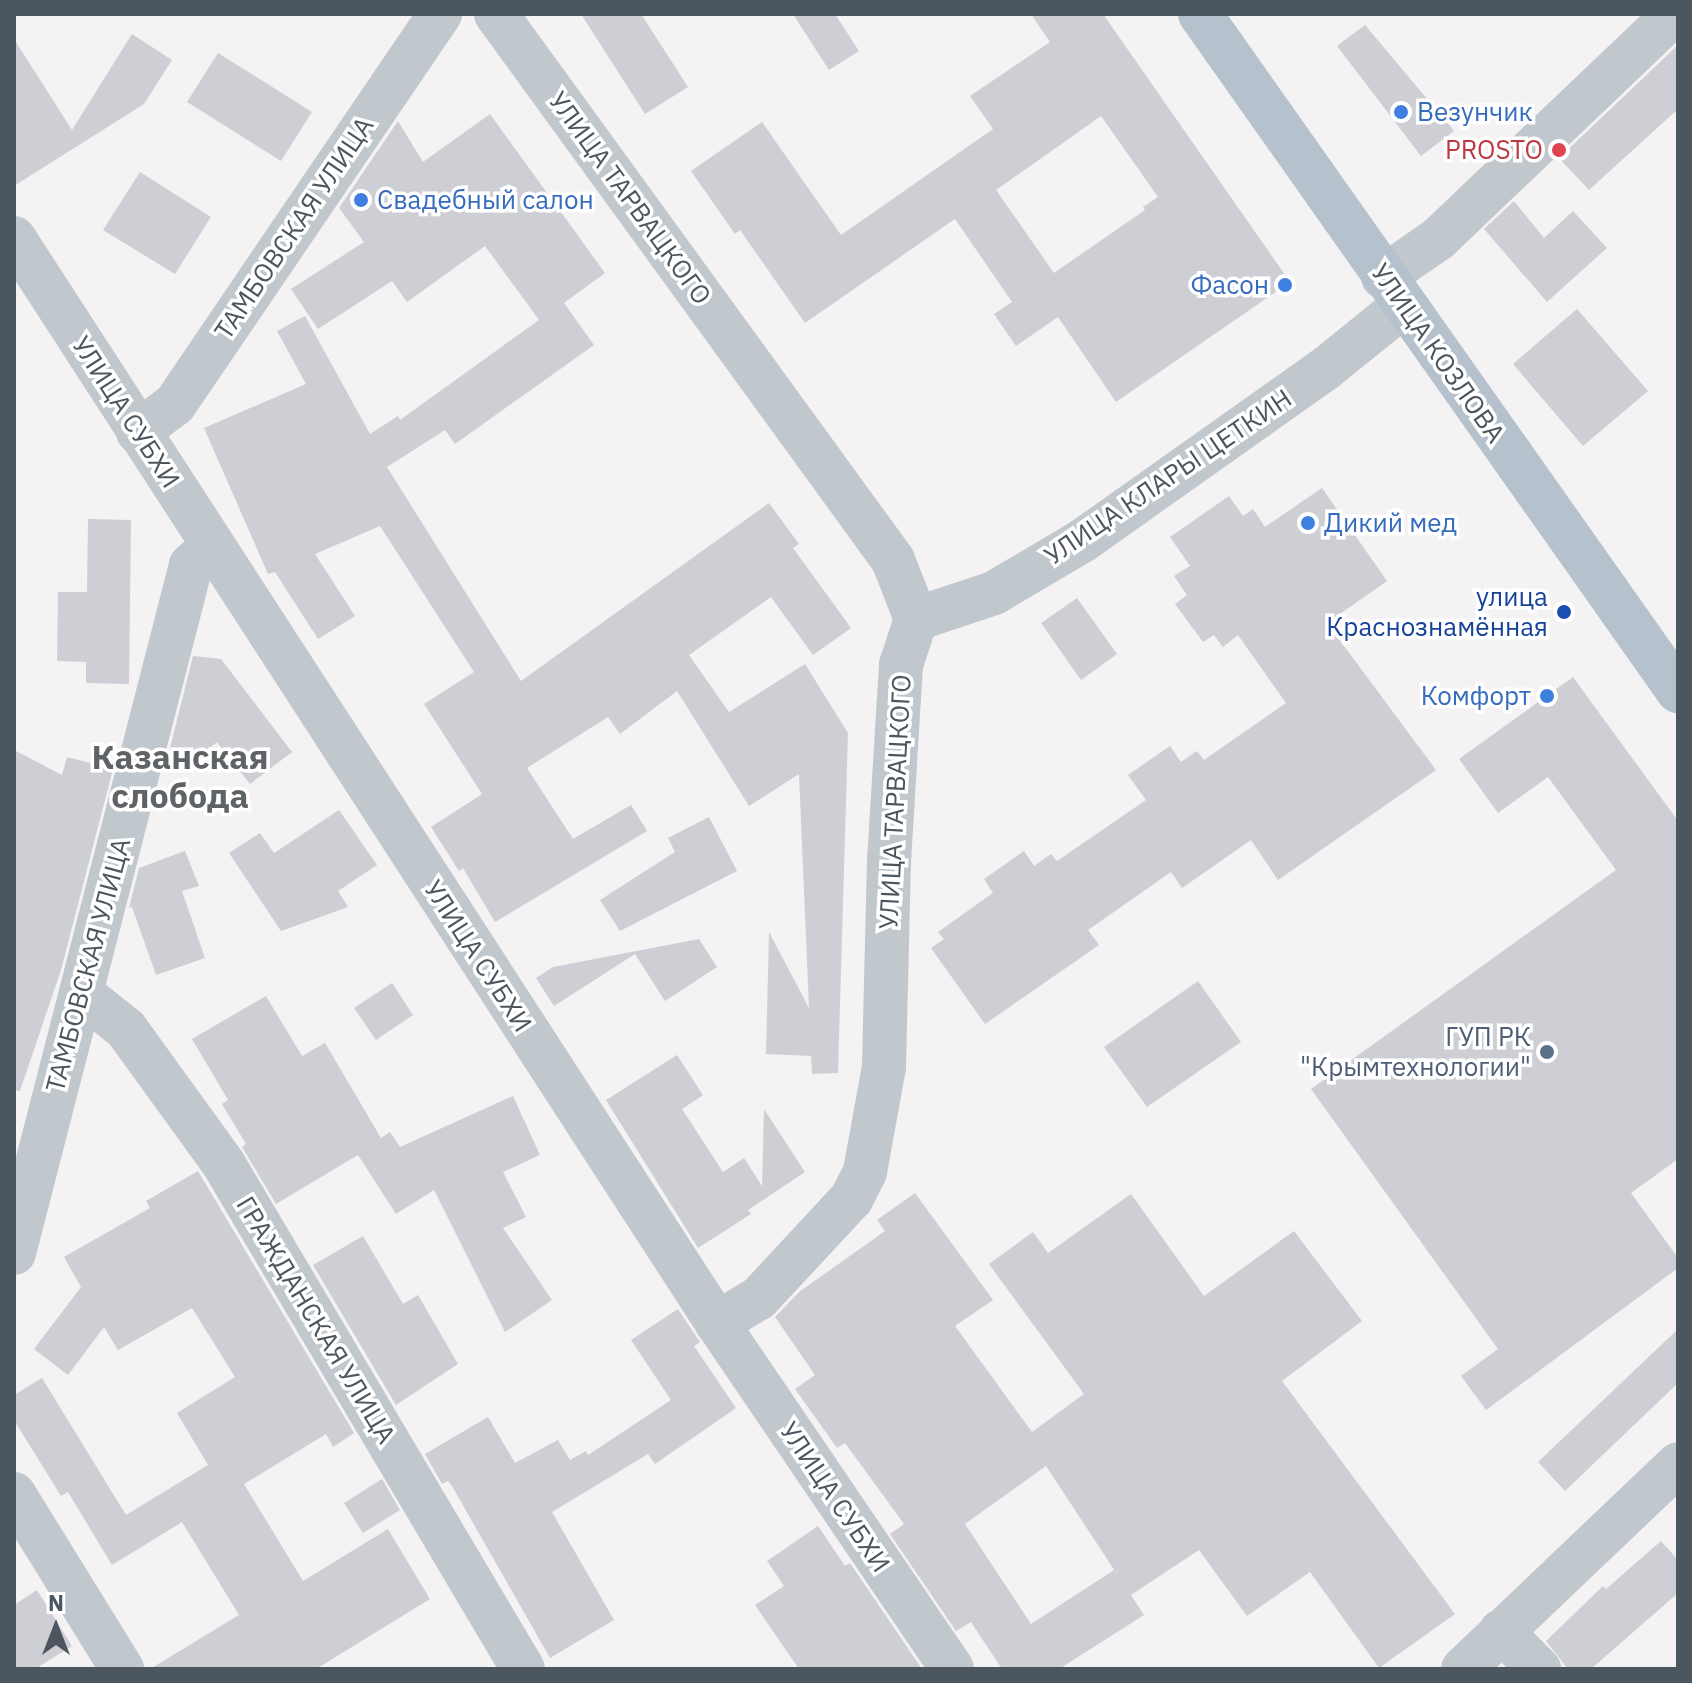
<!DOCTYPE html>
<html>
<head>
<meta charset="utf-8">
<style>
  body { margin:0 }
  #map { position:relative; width:1692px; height:1683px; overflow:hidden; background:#f4f2f2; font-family:"IBM Plex Sans",sans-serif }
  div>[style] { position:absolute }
  .building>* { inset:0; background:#cdcfd4 }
  .minor>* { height:44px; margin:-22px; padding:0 22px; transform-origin:22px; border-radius:22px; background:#c0c7cd }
  .major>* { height:44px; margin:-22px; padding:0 22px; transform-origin:22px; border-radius:22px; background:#b5c2cd }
  .dots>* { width:22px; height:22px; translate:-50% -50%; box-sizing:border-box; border:4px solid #fff; border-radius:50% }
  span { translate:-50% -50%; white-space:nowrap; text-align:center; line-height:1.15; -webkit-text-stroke:7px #fff; paint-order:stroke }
  .shop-label { font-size:26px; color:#366cbe }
  .left { translate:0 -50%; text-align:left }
  .right { translate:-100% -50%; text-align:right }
  .health-label { font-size:26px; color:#be3a42 }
  .street-label { font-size:26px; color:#4c565e }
  .transit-label { font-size:26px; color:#164399 }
  .service-label { font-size:26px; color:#4e5e75 }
  .district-label { font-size:34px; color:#5f6366; font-weight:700 }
  .frame { position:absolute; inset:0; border:16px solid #4c565e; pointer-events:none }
  .north { position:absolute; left:16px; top:1587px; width:80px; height:80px; -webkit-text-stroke:6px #fff; paint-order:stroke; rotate:0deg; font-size:22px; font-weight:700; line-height:32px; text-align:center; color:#4c565e }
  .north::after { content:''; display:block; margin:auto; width:28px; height:36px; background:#4c565e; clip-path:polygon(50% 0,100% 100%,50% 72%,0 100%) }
</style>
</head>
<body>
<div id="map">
  <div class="building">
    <i style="clip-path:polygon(581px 14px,641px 14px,688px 87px,645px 114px)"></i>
    <i style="clip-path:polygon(793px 14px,835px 14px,859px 51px,829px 70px)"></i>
    <i style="clip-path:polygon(evenodd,1031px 14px,1103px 14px,1290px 282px,1116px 402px,1058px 317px,1016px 346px,994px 314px,1012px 302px,955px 219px,805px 323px,740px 230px,735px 234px,691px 171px,762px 122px,841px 235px,993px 129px,970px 96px,1050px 42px,1031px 14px,1101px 116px,1158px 197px,1143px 207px,1145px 210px,1054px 273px,996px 190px,1101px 116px)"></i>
    <i style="clip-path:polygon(1365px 25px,1454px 131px,1421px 156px,1337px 46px)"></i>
    <i style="clip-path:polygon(132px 34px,172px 60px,144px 104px,14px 186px,14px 39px,72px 130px)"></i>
    <i style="clip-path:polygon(1678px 45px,1678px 109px,1589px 190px,1559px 158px)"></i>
    <i style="clip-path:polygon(218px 53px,312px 112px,281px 161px,187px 102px)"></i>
    <i style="clip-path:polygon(490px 114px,605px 273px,564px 303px,594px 345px,455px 444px,445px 430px,387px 467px,521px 681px,769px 503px,799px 544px,793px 548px,851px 628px,813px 655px,771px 597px,689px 655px,729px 712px,805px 664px,848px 733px,838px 1073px,812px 1074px,811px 1056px,766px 1054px,769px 932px,809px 1008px,799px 774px,749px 806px,677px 691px,620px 734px,608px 717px,527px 768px,573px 839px,631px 805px,647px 831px,495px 922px,463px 868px,459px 871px,431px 827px,482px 794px,424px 704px,474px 672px,380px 526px,315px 554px,355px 616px,318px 639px,275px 572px,268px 574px,204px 428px,306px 384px,277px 331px,305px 316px,370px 434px,398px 416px,400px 420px,539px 320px,485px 246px,407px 302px,392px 281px,318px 329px,291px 289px,364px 242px,339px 208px,398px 121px,423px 162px)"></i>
    <i style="clip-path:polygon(140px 172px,211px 217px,175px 274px,103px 230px)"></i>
    <i style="clip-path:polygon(1514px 201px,1544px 238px,1573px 211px,1607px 248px,1547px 302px,1484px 229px)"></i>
    <i style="clip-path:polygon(1577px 309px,1648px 391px,1583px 446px,1513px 364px)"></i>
    <i style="clip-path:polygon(1322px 488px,1387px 581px,1327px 623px,1436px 770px,1278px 880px,1251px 840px,1182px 888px,1171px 872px,1088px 930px,1099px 945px,985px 1024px,931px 948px,944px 939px,938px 932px,993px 893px,984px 879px,1024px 851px,1034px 866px,1051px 854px,1057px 861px,1146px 800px,1128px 775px,1170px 746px,1181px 762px,1197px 751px,1204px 760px,1286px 703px,1238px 635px,1223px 647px,1214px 635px,1203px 642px,1175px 604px,1187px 595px,1174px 576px,1190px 566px,1170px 537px,1229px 496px,1243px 516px,1253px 509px,1265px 527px)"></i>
    <i style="clip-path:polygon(88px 519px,131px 520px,129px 684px,86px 683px,86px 662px,57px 661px,58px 592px,87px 592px)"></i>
    <i style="clip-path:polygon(1077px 598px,1117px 654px,1081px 680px,1041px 623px)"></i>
    <i style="clip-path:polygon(193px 656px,221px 659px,292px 752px,250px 784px,217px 742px,190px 764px,168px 756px)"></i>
    <i style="clip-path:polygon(1573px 677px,1678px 821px,1678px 1159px,1631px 1193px,1678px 1258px,1678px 1268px,1486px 1410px,1461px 1376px,1498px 1349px,1311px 1089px,1616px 870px,1548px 777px,1498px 813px,1459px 759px)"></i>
    <i style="clip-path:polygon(14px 750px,62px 775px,67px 757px,113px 769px,61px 970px,20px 1091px,14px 1090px)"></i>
    <i style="clip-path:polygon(339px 810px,377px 865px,338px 891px,348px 907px,281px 931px,229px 853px,260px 833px,274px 853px)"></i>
    <i style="clip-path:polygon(709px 817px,737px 871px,620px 931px,600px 900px,675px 852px,668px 838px)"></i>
    <i style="clip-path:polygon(185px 851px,199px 886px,182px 891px,205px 958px,156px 975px,132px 907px,129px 908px,139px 868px)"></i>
    <i style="clip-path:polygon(699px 939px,717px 967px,665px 1001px,635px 954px,554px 1006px,536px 978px,553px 967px)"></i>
    <i style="clip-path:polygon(1198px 981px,1241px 1042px,1147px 1107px,1104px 1047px)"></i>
    <i style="clip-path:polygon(392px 983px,413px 1015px,376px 1040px,354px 1008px)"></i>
    <i style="clip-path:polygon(266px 996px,302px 1056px,325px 1043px,381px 1138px,390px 1132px,400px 1147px,513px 1096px,540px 1155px,503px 1172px,526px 1217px,503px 1228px,552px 1300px,505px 1332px,434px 1190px,396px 1214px,358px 1155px,276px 1204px,242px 1147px,246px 1144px,222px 1104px,228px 1100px,192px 1039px)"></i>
    <i style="clip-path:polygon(677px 1055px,703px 1095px,682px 1109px,723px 1172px,744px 1158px,762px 1186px,764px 1109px,805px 1172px,748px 1210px,751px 1214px,698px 1248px,606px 1100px)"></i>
    <i style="clip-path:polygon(198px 1171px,354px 1433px,333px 1447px,326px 1434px,244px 1484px,303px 1581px,388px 1529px,430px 1599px,316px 1669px,150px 1669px,239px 1615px,182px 1522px,112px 1565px,68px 1492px,61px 1496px,14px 1420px,14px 1395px,42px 1378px,126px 1515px,208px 1465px,177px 1413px,235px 1377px,192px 1308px,118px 1350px,104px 1327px,68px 1375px,34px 1349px,81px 1287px,64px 1257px,150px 1208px,146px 1201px)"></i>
    <i style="clip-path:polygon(evenodd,915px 1193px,993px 1300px,955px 1326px,1032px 1432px,1084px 1394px,989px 1264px,1033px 1232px,1048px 1253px,1131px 1194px,1204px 1296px,1294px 1231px,1362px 1321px,1282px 1381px,1455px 1614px,1379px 1668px,1310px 1572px,1247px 1616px,1199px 1550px,1131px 1595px,1144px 1615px,1059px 1669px,1002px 1669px,971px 1622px,956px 1631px,890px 1534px,904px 1524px,845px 1443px,837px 1448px,795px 1389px,815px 1375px,775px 1317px,799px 1292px,885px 1231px,877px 1220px,915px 1193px,1046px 1466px,1130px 1594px,1114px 1570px,1031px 1624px,965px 1524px,1046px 1466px)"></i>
    <i style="clip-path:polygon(363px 1236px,403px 1304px,418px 1295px,458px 1364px,396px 1405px,313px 1265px)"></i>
    <i style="clip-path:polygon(678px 1309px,700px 1342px,694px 1346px,736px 1408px,655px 1464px,648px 1454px,552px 1512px,614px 1620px,550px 1658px,452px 1486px,448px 1481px,442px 1484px,425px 1454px,488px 1417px,515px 1463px,558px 1440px,570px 1460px,586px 1451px,588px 1455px,671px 1400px,631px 1340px)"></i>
    <i style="clip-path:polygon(1678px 1329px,1678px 1383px,1565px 1491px,1538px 1462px)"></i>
    <i style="clip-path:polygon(382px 1479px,400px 1510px,363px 1533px,344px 1503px)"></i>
    <i style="clip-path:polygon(818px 1526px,845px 1566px,850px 1563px,922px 1669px,799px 1669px,755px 1605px,784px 1586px,767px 1561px)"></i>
    <i style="clip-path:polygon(1661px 1541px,1678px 1560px,1678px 1593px,1591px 1669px,1568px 1669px,1546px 1641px,1603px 1586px,1606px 1589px)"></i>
    <i style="clip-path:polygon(37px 1590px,72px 1646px,35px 1669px,14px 1669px,14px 1605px)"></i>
  </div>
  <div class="minor">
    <i style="left:496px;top:14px;width:675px;rotate:53.98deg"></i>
    <i style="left:893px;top:560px;width:63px;rotate:68.7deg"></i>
    <i style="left:916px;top:619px;width:48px;rotate:108.1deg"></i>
    <i style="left:901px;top:665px;width:196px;rotate:93.5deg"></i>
    <i style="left:889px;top:861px;width:206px;rotate:91.4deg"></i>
    <i style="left:884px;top:1067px;width:107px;rotate:100.3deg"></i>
    <i style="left:865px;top:1172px;width:30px;rotate:117deg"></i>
    <i style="left:851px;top:1199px;width:135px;rotate:132.9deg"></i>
    <i style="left:759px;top:1298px;width:49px;rotate:149.2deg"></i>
    <i style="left:14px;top:238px;width:1293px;rotate:57.06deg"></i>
    <i style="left:717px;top:1323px;width:418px;rotate:55.8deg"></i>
    <i style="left:1383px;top:277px;width:67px;rotate:-34.6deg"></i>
    <i style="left:1438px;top:239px;width:326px;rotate:-43.6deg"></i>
    <i style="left:138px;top:432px;width:46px;rotate:-37.1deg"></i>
    <i style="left:175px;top:404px;width:472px;rotate:-55.8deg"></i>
    <i style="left:916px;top:619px;width:82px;rotate:-18.4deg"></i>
    <i style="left:994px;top:593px;width:102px;rotate:-30.6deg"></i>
    <i style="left:1082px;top:541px;width:298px;rotate:-35.3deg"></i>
    <i style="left:1325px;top:369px;width:100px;rotate:-38.9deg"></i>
    <i style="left:81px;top:993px;width:58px;rotate:38.7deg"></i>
    <i style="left:126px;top:1029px;width:165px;rotate:54.1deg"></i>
    <i style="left:223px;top:1163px;width:588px;rotate:59.34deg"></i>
    <i style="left:14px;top:1253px;width:710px;rotate:-75.57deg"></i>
    <i style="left:191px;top:565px;width:28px;rotate:-42deg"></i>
    <i style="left:14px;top:1494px;width:206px;rotate:58.3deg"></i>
    <i style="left:1501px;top:1631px;width:54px;rotate:45deg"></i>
    <i style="left:1463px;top:1669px;width:297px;rotate:-43.6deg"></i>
  </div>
  <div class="major">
    <i style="left:1200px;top:14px;width:829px;rotate:54.78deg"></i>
  </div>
  <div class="dots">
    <i style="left:1401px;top:112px;background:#3f7fe0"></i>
    <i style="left:1559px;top:150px;background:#e0444e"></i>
    <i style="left:361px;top:200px;background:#3f7fe0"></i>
    <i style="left:1285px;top:285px;background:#3f7fe0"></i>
    <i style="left:1308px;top:523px;background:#3f7fe0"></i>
    <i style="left:1564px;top:612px;background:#1a4fb4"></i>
    <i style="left:1547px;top:696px;background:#3f7fe0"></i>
    <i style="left:1547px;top:1052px;background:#5c6f8a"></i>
  </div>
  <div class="shop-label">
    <span class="left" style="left:1417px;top:112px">Везунчик</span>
    <span class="left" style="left:377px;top:200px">Свадебный салон</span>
    <span class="right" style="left:1269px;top:285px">Фасон</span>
    <span class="left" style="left:1324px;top:523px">Дикий мед</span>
    <span class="right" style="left:1531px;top:696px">Комфорт</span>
  </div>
  <div class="health-label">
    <span class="right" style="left:1543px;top:150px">PROSTO</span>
  </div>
  <div class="street-label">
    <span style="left:630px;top:198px;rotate:54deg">УЛИЦА ТАРВАЦКОГО</span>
    <span style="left:294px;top:228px;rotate:-56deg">ТАМБОВСКАЯ УЛИЦА</span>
    <span style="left:1438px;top:353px;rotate:55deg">УЛИЦА КОЗЛОВА</span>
    <span style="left:126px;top:412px;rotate:57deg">УЛИЦА СУБХИ</span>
    <span style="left:1168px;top:477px;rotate:-34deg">УЛИЦА КЛАРЫ ЦЕТКИН</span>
    <span style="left:895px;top:802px;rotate:-87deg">УЛИЦА ТАРВАЦКОГО</span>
    <span style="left:478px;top:956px;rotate:57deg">УЛИЦА СУБХИ</span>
    <span style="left:88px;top:965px;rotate:-75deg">ТАМБОВСКАЯ УЛИЦА</span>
    <span style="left:316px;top:1320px;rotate:59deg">ГРАЖДАНСКАЯ УЛИЦА</span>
    <span style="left:835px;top:1497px;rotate:56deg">УЛИЦА СУБХИ</span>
  </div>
  <div class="transit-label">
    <span class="right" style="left:1548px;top:612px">улица<br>Краснознамённая</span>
  </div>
  <div class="service-label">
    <span class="right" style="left:1531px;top:1052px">ГУП РК<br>"Крымтехнологии"</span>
  </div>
  <div class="district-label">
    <span style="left:180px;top:776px">Казанская<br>слобода</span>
  </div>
  <div class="frame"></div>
  <div class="north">N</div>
</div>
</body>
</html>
